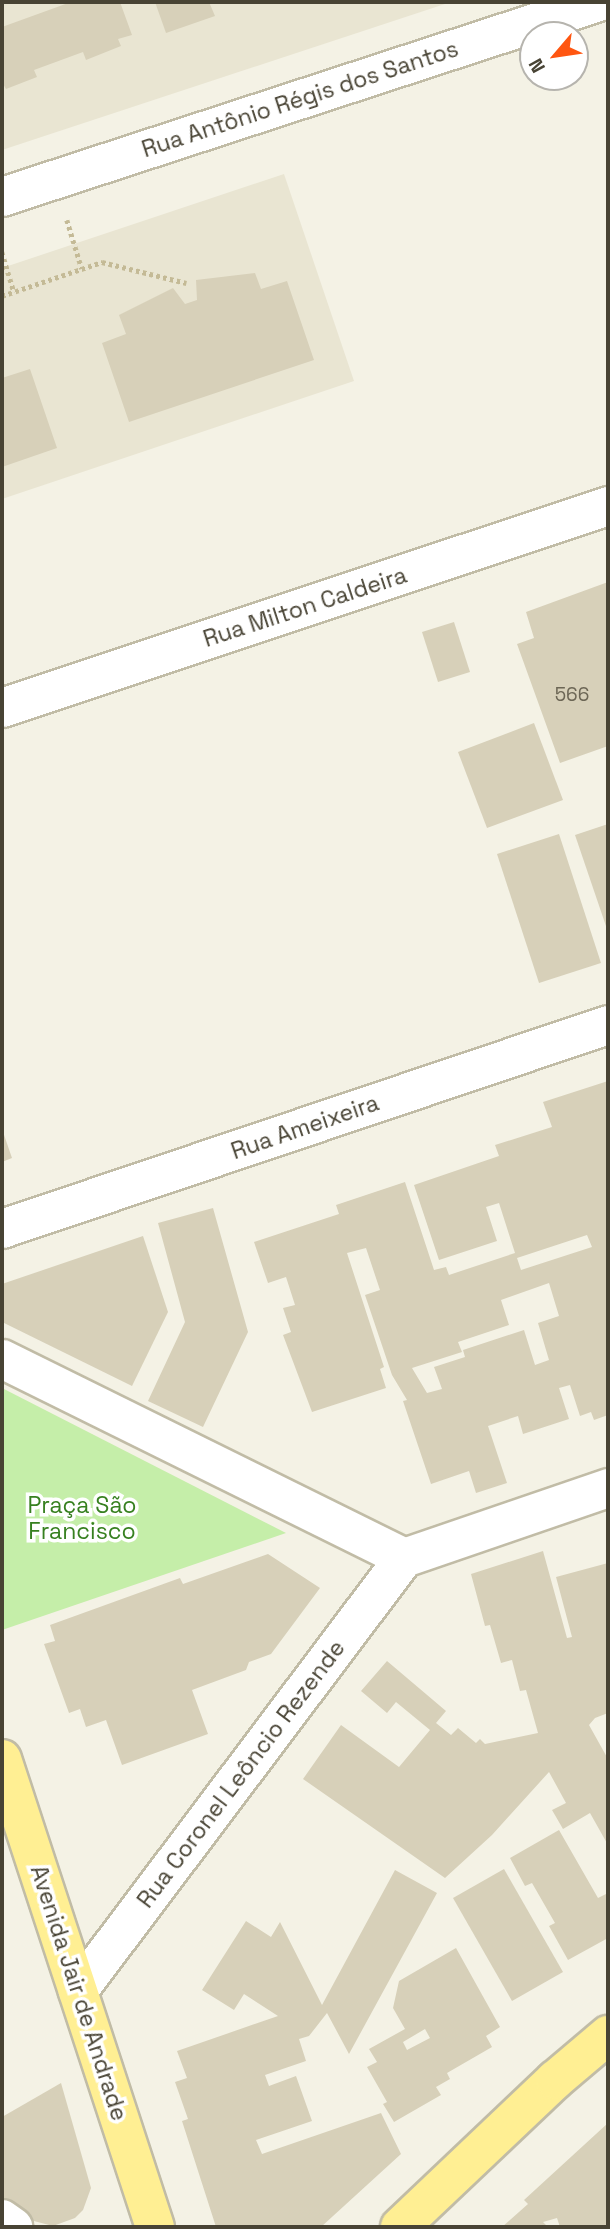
<!DOCTYPE html>
<html>
<head>
<meta charset="utf-8">
<style>
  body { margin:0 }
  #map { position:relative; width:610px; height:2229px; overflow:hidden; background:#f4f2e5; font-family:"Space Grotesk",sans-serif }
  div>[style] { position:absolute }
  .residential>* { inset:0; background:#e9e5d2 }
  .green>* { inset:0; background:#c5eea9 }
  .building>* { inset:0; background:#d7d0b9 }
  .path>* { height:4.5px; margin-top:-2.25px; transform-origin:0; background:repeating-linear-gradient(90deg,#c4ba96 0 3.5px,transparent 0 7px) }
  .roads { filter:drop-shadow(2px 0 #c1bca6) drop-shadow(-2px 0 #c1bca6) drop-shadow(0 2px #c1bca6) drop-shadow(0 -2px #c1bca6) }
  .minor>* { height:38px; margin:-19px; padding:0 19px; transform-origin:19px; border-radius:19px; background:#fff }
  .major>* { height:38px; margin:-19px; padding:0 19px; transform-origin:19px; border-radius:19px; background:#ffef93 }
  span { translate:-50% -50%; white-space:nowrap; text-align:center; line-height:1.15; -webkit-text-stroke:7px #fff; paint-order:stroke }
  .number-label { font-size:19px; color:#6c6655 }
  .number-label span { -webkit-text-stroke-width:0 }
  .street-label { font-size:23px; color:#484334 }
  .park-label { font-size:23px; color:#378020 }
  .frame { position:absolute; inset:0; border:4px solid #484334; pointer-events:none }
  .north { position:absolute; left:519px; top:21px; width:70px; height:70px; box-sizing:border-box; background:#fff; border:2px solid #b6b4ae; border-radius:50%; rotate:241deg; font-size:19px; font-weight:700; line-height:28px; text-align:center; color:#484334 }
  .north::after { content:''; display:block; margin:auto; width:24px; height:32px; background:#ff5611; clip-path:polygon(50% 0,100% 100%,50% 72%,0 100%) }
</style>
</head>
<body>
<div id="map">
  <div class="residential">
    <i style="clip-path:polygon(2px 2px,451px 2px,2px 150px)"></i>
    <i style="clip-path:polygon(284px 174px,354px 381px,2px 499px,2px 268px)"></i>
  </div>
  <div class="green">
    <i style="clip-path:polygon(2px 1388px,286px 1533px,2px 1630px)"></i>
  </div>
  <div class="building">
    <i style="clip-path:polygon(71px 2px,120px 2px,132px 35px,118px 39px,121px 46px,86px 60px,83px 52px,34px 70px,37px 77px,6px 89px,2px 82px,2px 27px)"></i>
    <i style="clip-path:polygon(155px 2px,209px 2px,215px 16px,166px 33px)"></i>
    <i style="clip-path:polygon(255px 273px,261px 289px,287px 281px,314px 360px,129px 422px,102px 343px,126px 334px,119px 315px,173px 288px,185px 304px,197px 300px,196px 280px)"></i>
    <i style="clip-path:polygon(30px 369px,57px 448px,2px 467px,2px 378px)"></i>
    <i style="clip-path:polygon(608px 582px,608px 746px,560px 763px,517px 644px,534px 638px,526px 612px)"></i>
    <i style="clip-path:polygon(454px 622px,470px 672px,438px 682px,422px 632px)"></i>
    <i style="clip-path:polygon(534px 723px,563px 800px,487px 828px,458px 752px)"></i>
    <i style="clip-path:polygon(608px 824px,608px 932px,575px 835px)"></i>
    <i style="clip-path:polygon(559px 834px,601px 963px,539px 983px,497px 854px)"></i>
    <i style="clip-path:polygon(evenodd,608px 1081px,608px 1415px,594px 1420px,591px 1412px,580px 1416px,570px 1385px,559px 1388px,569px 1419px,523px 1434px,518px 1416px,488px 1426px,507px 1483px,476px 1493px,469px 1471px,431px 1484px,403px 1401px,407px 1400px,392px 1375px,365px 1295px,380px 1290px,366px 1248px,347px 1253px,384px 1367px,380px 1369px,386px 1388px,312px 1412px,283px 1335px,291px 1332px,283px 1308px,295px 1305px,286px 1277px,268px 1283px,254px 1242px,339px 1214px,336px 1205px,405px 1182px,434px 1270px,446px 1267px,449px 1275px,515px 1253px,499px 1203px,486px 1207px,497px 1241px,439px 1260px,414px 1185px,499px 1156px,495px 1145px,552px 1127px,543px 1102px,608px 1081px,587px 1235px,592px 1247px,521px 1270px,517px 1258px,587px 1235px,608px 1081px,549px 1283px,559px 1316px,538px 1323px,549px 1360px,535px 1365px,524px 1330px,463px 1350px,465px 1357px,434px 1367px,442px 1389px,427px 1393px,412px 1368px,462px 1352px,458px 1342px,509px 1325px,501px 1300px,549px 1283px)"></i>
    <i style="clip-path:polygon(2px 1129px,12px 1158px,2px 1162px)"></i>
    <i style="clip-path:polygon(213px 1208px,248px 1332px,203px 1427px,148px 1401px,185px 1322px,158px 1223px)"></i>
    <i style="clip-path:polygon(143px 1236px,168px 1312px,132px 1386px,2px 1322px,2px 1284px)"></i>
    <i style="clip-path:polygon(543px 1551px,567px 1638px,572px 1637px,556px 1577px,608px 1563px,608px 1713px,595px 1718px,589px 1725px,608px 1759px,608px 1845px,590px 1813px,563px 1829px,552px 1810px,566px 1803px,549px 1772px,492px 1835px,445px 1878px,303px 1779px,341px 1725px,399px 1767px,430px 1730px,396px 1702px,387px 1713px,361px 1691px,387px 1661px,446px 1711px,436px 1723px,451px 1735px,458px 1728px,476px 1743px,480px 1739px,485px 1744px,538px 1733px,526px 1690px,520px 1691px,512px 1660px,501px 1663px,490px 1625px,485px 1626px,471px 1574px)"></i>
    <i style="clip-path:polygon(268px 1554px,320px 1588px,271px 1654px,249px 1662px,246px 1670px,192px 1690px,208px 1734px,122px 1765px,106px 1720px,86px 1727px,80px 1709px,69px 1713px,44px 1644px,55px 1641px,50px 1625px,180px 1578px,183px 1584px)"></i>
    <i style="clip-path:polygon(559px 1830px,598px 1898px,606px 1894px,608px 1897px,608px 1938px,568px 1960px,549px 1926px,555px 1923px,532px 1883px,525px 1886px,510px 1858px)"></i>
    <i style="clip-path:polygon(504px 1869px,563px 1972px,512px 2001px,453px 1898px)"></i>
    <i style="clip-path:polygon(395px 1870px,437px 1893px,349px 2054px,327px 2013px,309px 2036px,299px 2039px,306px 2061px,265px 2075px,269px 2086px,296px 2076px,312px 2121px,256px 2140px,262px 2154px,381px 2113px,401px 2154px,321px 2227px,216px 2227px,182px 2121px,188px 2119px,175px 2082px,187px 2078px,177px 2051px,278px 2016px,244px 1994px,234px 2010px,202px 1990px,246px 1921px,271px 1937px,280px 1922px,322px 2005px)"></i>
    <i style="clip-path:polygon(evenodd,456px 1948px,500px 2027px,486px 2036px,492px 2047px,447px 2073px,450px 2079px,436px 2087px,441px 2095px,394px 2122px,383px 2104px,387px 2102px,367px 2067px,377px 2062px,369px 2049px,405px 2029px,393px 2008px,399px 1981px,456px 1948px,425px 2029px,430px 2038px,407px 2050px,403px 2042px,425px 2029px)"></i>
    <i style="clip-path:polygon(61px 2083px,91px 2188px,83px 2210px,75px 2218px,53px 2226px,30px 2220px,2px 2201px,2px 2117px)"></i>
    <i style="clip-path:polygon(608px 2123px,608px 2227px,560px 2227px,557px 2218px,543px 2222px,548px 2227px,502px 2227px,528px 2204px,524px 2200px)"></i>
  </div>
  <div class="path">
    <i style="left:67px;top:220px;width:51px;rotate:73deg"></i>
    <i style="left:2px;top:252px;width:42px;rotate:73.3deg"></i>
    <i style="left:2px;top:296px;width:106px;rotate:-18.8deg"></i>
    <i style="left:102px;top:262px;width:87px;rotate:14deg"></i>
  </div>
  <div class="roads">
    <div class="minor">
      <i style="left:2px;top:197px;width:628px;rotate:-18.09deg"></i>
      <i style="left:2px;top:708px;width:639px;rotate:-18.43deg"></i>
      <i style="left:2px;top:1229px;width:639px;rotate:-18.6deg"></i>
      <i style="left:2px;top:1359px;width:449px;rotate:26.3deg"></i>
      <i style="left:78px;top:1991px;width:542px;rotate:-53.02deg"></i>
      <i style="left:404px;top:1558px;width:216px;rotate:-18.9deg"></i>
      <i style="left:2px;top:2219px;width:14px;rotate:36deg"></i>
    </div>
    <div class="major">
      <i style="left:2px;top:1759px;width:492px;rotate:71.9deg"></i>
      <i style="left:400px;top:2227px;width:214px;rotate:-43.5deg"></i>
      <i style="left:555px;top:2080px;width:70px;rotate:-40.3deg"></i>
    </div>
  </div>
  <div class="number-label">
    <span style="left:572px;top:695px">566</span>
  </div>
  <div class="street-label">
    <span style="left:300px;top:99px;rotate:-18deg">Rua Antônio Régis dos Santos</span>
    <span style="left:305px;top:607px;rotate:-18deg">Rua Milton Caldeira</span>
    <span style="left:305px;top:1127px;rotate:-19deg">Rua Ameixeira</span>
    <span style="left:241px;top:1774px;rotate:-53deg">Rua Coronel Leôncio Rezende</span>
    <span style="left:79px;top:1993px;rotate:72deg">Avenida Jair de Andrade</span>
  </div>
  <div class="park-label">
    <span style="left:82px;top:1518px">Praça São<br>Francisco</span>
  </div>
  <div class="frame"></div>
  <div class="north">N</div>
</div>
</body>
</html>
